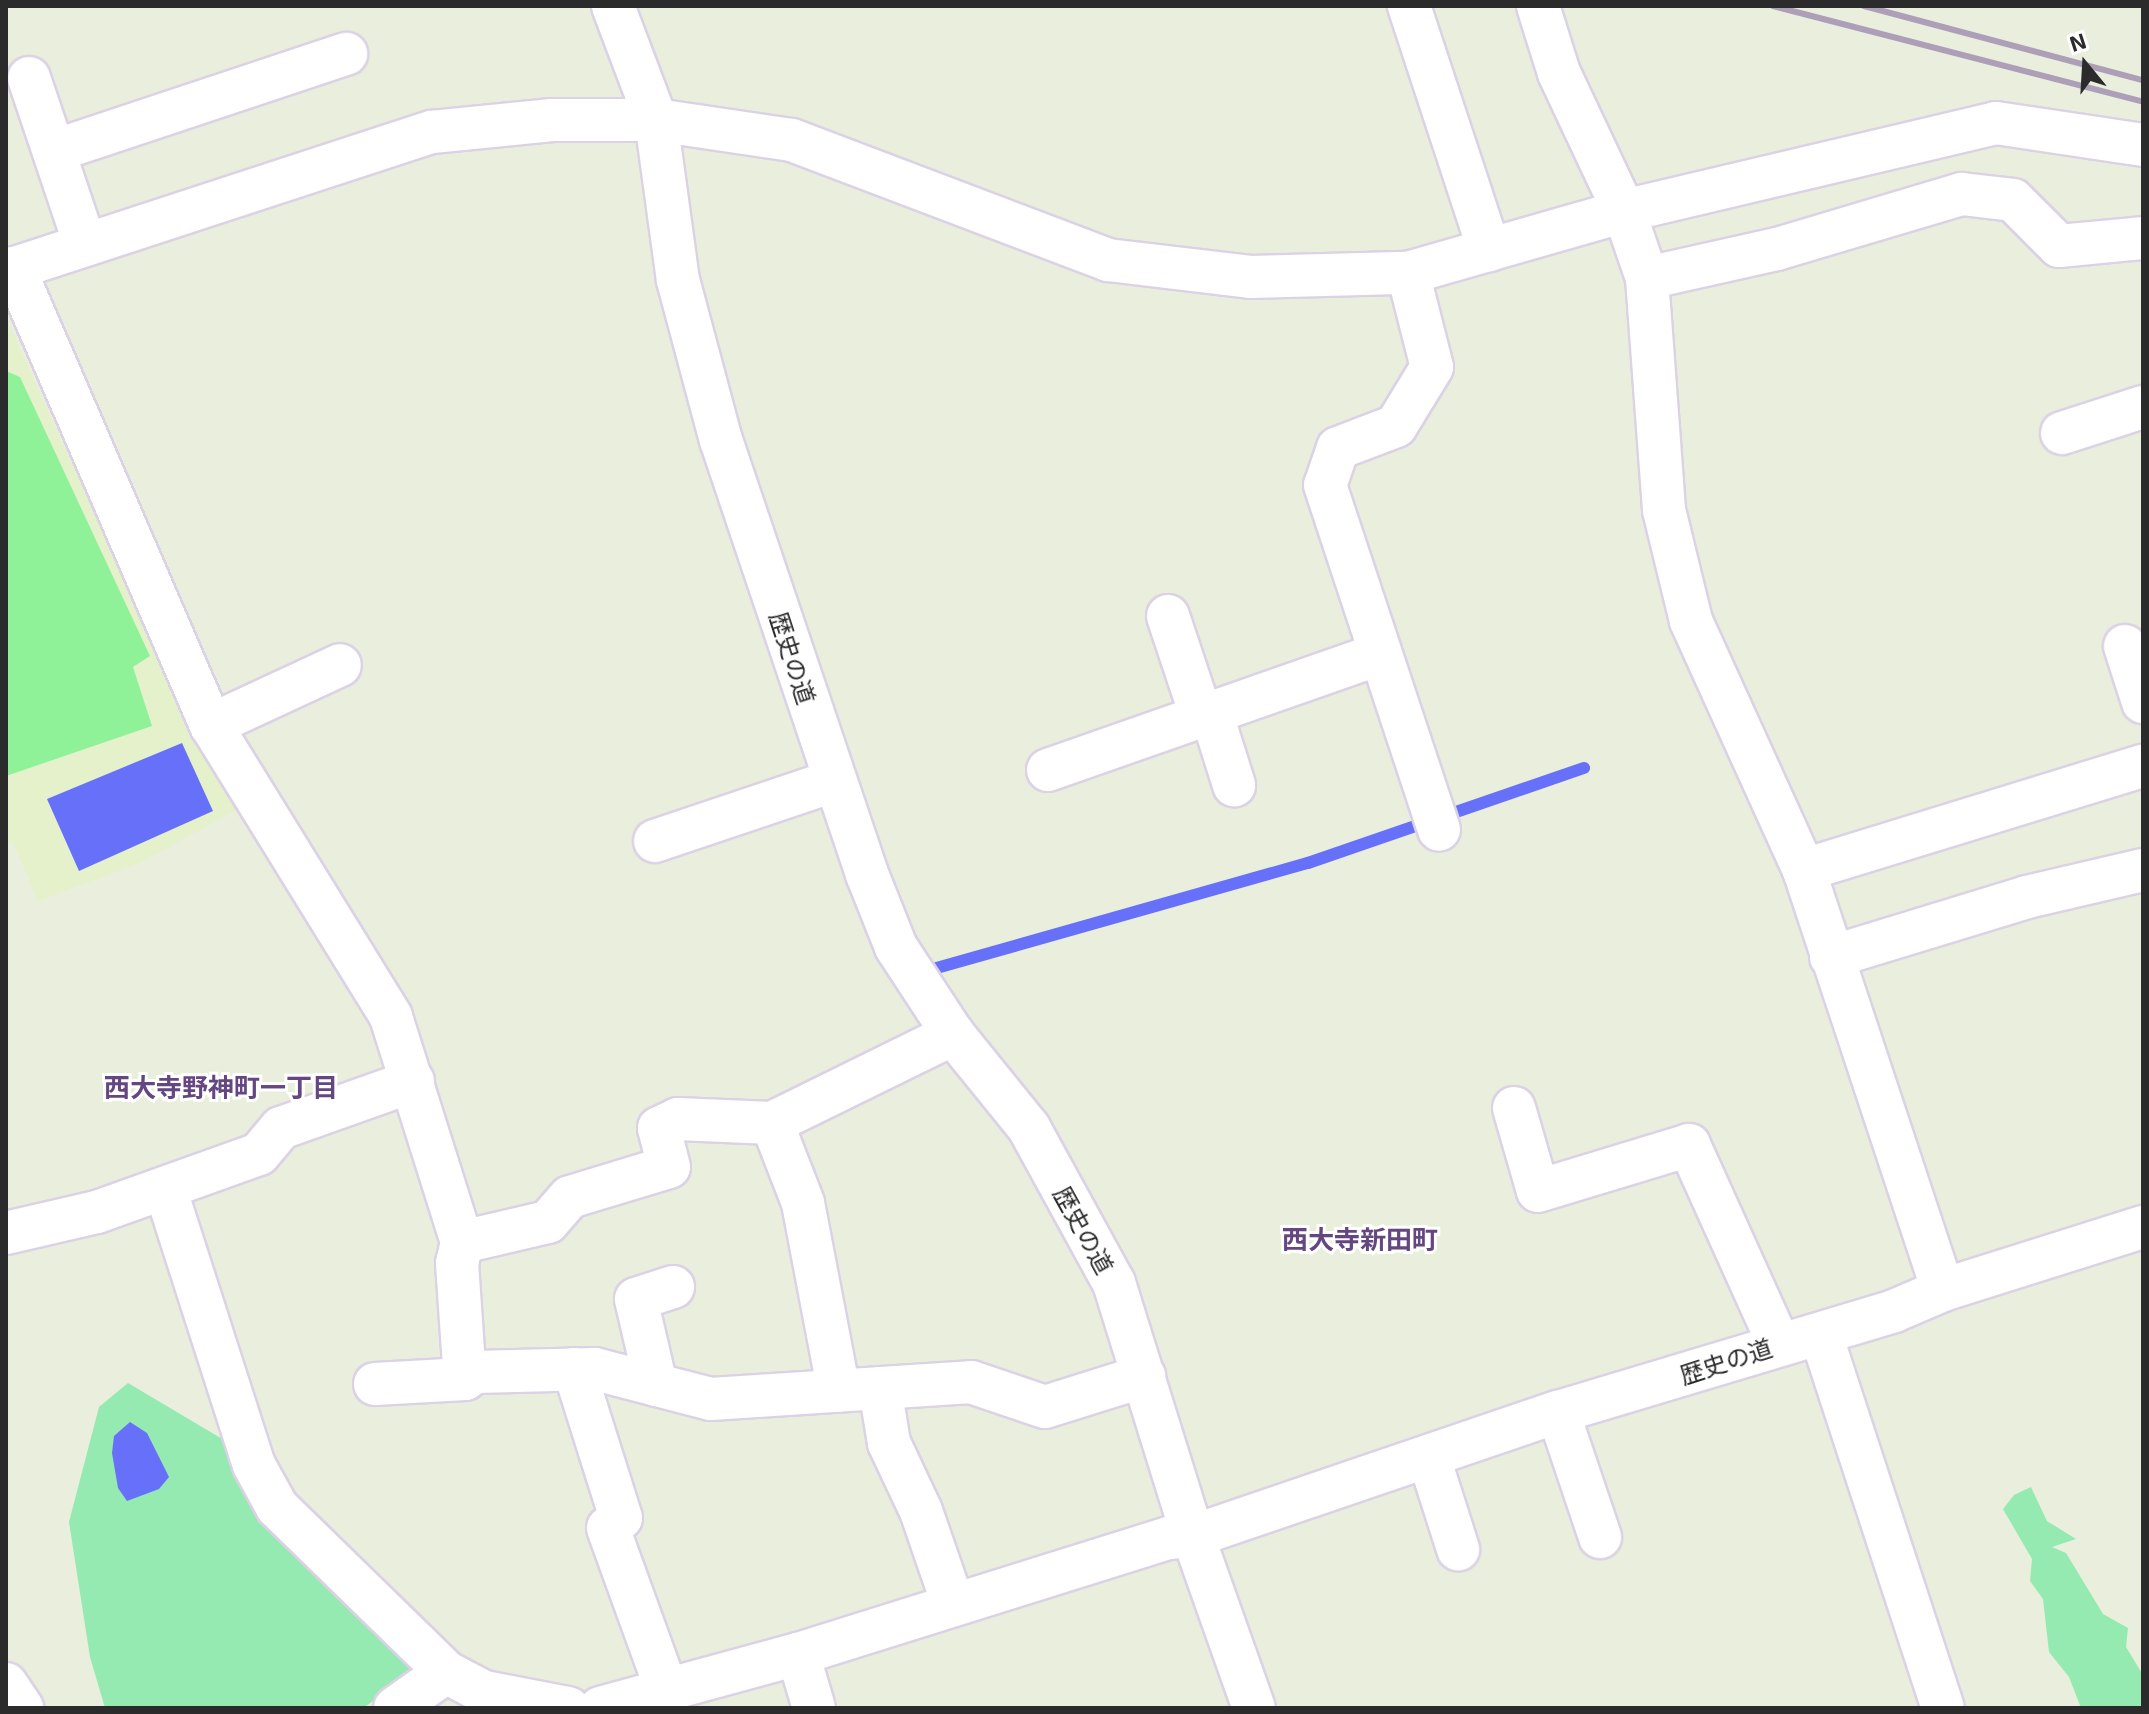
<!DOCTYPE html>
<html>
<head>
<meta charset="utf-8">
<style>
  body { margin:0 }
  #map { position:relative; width:2149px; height:1714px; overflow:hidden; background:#eaeedd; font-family:"Exo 2","Noto Sans JP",sans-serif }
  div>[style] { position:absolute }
  .education>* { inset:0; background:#e4f1cb }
  .green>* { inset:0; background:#94eab1 }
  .pitch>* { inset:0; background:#8ff299 }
  .water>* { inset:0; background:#6770f9 }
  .stream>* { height:12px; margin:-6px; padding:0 6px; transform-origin:6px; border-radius:6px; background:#6770f9 }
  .roads { filter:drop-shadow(2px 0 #dbd2e5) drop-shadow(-2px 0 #dbd2e5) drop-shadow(0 2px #dbd2e5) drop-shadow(0 -2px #dbd2e5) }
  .minor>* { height:42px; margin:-21px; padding:0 21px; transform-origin:21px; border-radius:21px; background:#fff }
  .rail>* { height:6px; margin:-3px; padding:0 3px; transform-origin:3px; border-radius:3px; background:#ac9fb7 }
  span { translate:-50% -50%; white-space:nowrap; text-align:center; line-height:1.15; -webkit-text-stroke:6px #fff; paint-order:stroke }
  .street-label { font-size:24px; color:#2b2b2b }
  .neighbourhood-label { font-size:26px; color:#644781; font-weight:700 }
  .frame { position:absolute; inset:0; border:8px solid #2b2b2b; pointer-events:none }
  .north { position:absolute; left:2045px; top:24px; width:80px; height:80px; -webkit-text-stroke:6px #fff; paint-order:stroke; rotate:342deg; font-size:22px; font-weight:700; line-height:32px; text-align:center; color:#2b2b2b }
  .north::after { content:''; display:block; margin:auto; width:28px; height:36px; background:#2b2b2b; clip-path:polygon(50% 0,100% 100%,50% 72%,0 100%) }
</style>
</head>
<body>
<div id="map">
  <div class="education">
    <i style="clip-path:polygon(6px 318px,185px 714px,240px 808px,139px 863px,38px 901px,13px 842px,6px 844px)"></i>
  </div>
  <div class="green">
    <i style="clip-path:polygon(128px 1383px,229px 1443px,423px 1667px,363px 1708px,105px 1708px,90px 1657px,69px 1522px,99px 1407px)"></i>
    <i style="clip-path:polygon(2031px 1487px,2047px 1521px,2076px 1539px,2052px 1547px,2066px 1553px,2103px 1614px,2128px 1628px,2126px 1647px,2143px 1675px,2143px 1708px,2081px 1708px,2069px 1677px,2049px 1652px,2043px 1599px,2030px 1581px,2032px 1559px,2003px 1509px,2014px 1495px)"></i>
  </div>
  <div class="pitch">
    <i style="clip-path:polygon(6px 371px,20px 377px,150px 656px,133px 667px,152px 726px,6px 776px)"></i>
  </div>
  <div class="water">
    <i style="clip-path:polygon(182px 743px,213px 811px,79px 871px,47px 799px)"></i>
    <i style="clip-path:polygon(130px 1422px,147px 1433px,169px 1477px,159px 1489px,127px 1501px,118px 1488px,112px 1453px,114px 1436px)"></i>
  </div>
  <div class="stream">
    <i style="left:933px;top:969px;width:390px;rotate:-15.8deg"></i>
    <i style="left:1308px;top:863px;width:292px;rotate:-19deg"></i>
  </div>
  <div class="roads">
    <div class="minor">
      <i style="left:613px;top:6px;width:122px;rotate:69.3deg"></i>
      <i style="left:656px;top:120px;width:162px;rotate:82.2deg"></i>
      <i style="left:678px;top:280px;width:166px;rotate:75deg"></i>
      <i style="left:721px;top:440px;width:458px;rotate:71.4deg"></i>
      <i style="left:867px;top:874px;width:79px;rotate:68.3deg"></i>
      <i style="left:896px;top:947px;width:104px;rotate:56.8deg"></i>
      <i style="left:953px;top:1034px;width:121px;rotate:51deg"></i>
      <i style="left:1029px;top:1128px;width:177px;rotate:61.3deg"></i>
      <i style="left:1114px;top:1283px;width:265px;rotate:72.7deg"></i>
      <i style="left:1193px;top:1536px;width:182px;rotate:70.5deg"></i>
      <i style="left:1409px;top:6px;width:257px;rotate:71.8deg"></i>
      <i style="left:1538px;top:6px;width:70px;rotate:72.6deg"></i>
      <i style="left:1559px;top:73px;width:153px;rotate:64.8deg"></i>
      <i style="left:1624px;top:211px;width:71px;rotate:71.1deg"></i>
      <i style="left:1647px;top:278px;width:233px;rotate:85.8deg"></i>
      <i style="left:1664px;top:510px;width:114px;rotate:76.3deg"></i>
      <i style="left:1691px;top:621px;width:273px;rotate:65.6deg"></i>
      <i style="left:1804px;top:870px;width:442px;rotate:71.7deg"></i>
      <i style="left:29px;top:78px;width:175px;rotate:71.4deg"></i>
      <i style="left:54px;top:151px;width:308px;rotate:-18.4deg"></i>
      <i style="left:14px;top:268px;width:498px;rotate:66.7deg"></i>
      <i style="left:211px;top:725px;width:343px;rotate:58.3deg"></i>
      <i style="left:391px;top:1017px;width:236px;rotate:72.5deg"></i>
      <i style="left:462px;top:1242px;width:22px;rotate:103deg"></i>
      <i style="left:457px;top:1263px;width:116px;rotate:86.1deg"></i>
      <i style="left:6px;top:271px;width:448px;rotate:-18.1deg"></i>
      <i style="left:432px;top:132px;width:121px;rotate:-5.7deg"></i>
      <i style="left:552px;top:120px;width:104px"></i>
      <i style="left:656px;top:120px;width:137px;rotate:8.4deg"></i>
      <i style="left:792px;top:140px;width:338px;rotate:20.8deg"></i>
      <i style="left:1108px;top:260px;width:143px;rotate:6.8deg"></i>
      <i style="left:1250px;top:277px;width:158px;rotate:-1.5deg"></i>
      <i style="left:1408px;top:273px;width:225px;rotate:-16deg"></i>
      <i style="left:1624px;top:211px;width:382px;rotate:-13.3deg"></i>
      <i style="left:1996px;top:123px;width:149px;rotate:8.5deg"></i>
      <i style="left:1408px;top:273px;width:97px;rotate:75.7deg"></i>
      <i style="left:1432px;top:367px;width:69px;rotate:121.4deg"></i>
      <i style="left:1396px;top:426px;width:62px;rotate:159.2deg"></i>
      <i style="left:1338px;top:448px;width:39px;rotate:109deg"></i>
      <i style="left:1325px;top:485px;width:363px;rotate:71.7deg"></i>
      <i style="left:1647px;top:278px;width:133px;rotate:-12.6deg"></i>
      <i style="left:1777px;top:249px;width:193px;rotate:-16.6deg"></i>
      <i style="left:1962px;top:194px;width:51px;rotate:6.7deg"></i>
      <i style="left:2013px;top:200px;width:65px;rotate:45deg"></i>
      <i style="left:2059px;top:246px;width:84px;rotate:-5.4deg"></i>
      <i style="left:2062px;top:433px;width:85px;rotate:-17.8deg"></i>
      <i style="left:1168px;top:616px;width:104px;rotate:71.6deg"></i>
      <i style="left:2125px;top:646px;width:59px;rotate:72.2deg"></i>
      <i style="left:1211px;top:712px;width:77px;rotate:72.5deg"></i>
      <i style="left:211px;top:725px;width:142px;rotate:-24.9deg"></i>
      <i style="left:1048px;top:770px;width:351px;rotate:-19.3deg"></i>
      <i style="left:655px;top:841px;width:188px;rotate:-18.6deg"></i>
      <i style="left:1804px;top:870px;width:355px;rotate:-17.1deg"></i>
      <i style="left:1831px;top:957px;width:205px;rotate:-17deg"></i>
      <i style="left:2027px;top:897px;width:119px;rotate:-13.1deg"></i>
      <i style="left:1514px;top:1108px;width:86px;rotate:73.9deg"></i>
      <i style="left:1538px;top:1191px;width:158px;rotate:-16.9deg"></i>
      <i style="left:1689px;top:1145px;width:218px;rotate:65.7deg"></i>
      <i style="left:772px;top:1123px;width:86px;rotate:68.8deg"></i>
      <i style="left:803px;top:1203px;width:191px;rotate:79.2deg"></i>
      <i style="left:165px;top:1188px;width:291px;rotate:72.2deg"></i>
      <i style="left:254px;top:1465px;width:48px;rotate:61.3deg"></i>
      <i style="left:277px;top:1507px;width:236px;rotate:44.3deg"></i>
      <i style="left:446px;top:1672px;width:43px;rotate:27.8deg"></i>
      <i style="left:484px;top:1692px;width:86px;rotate:10.8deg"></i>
      <i style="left:6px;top:1233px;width:93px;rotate:-13deg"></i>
      <i style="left:97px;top:1212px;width:172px;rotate:-19.7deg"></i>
      <i style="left:259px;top:1154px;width:34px;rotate:-50deg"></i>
      <i style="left:281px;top:1128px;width:140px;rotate:-19.6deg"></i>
      <i style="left:462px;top:1242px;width:88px;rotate:-13.1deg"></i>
      <i style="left:548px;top:1222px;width:33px;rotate:-49deg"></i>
      <i style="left:570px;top:1197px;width:103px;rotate:-16.9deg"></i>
      <i style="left:669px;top:1167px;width:40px;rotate:-104.4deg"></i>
      <i style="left:659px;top:1128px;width:21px;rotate:-25deg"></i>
      <i style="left:678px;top:1119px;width:94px;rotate:2.4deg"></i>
      <i style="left:772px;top:1123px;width:202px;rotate:-26.2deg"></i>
      <i style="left:1821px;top:1335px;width:392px;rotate:71.9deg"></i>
      <i style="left:574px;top:1369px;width:156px;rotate:72.5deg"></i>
      <i style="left:621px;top:1518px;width:16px;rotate:142deg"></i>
      <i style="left:608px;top:1528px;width:173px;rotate:70.1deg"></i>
      <i style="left:375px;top:1384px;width:90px;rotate:-3.2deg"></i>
      <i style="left:465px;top:1379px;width:12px;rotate:-35deg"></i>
      <i style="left:475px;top:1372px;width:120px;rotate:-1.4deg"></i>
      <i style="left:595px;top:1369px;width:120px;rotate:14.5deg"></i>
      <i style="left:711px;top:1399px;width:261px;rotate:-3.7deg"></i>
      <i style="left:971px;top:1382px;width:78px;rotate:18.7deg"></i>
      <i style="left:1045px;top:1407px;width:104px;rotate:-17.4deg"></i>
      <i style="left:656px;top:1385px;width:88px;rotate:-103.1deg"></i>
      <i style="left:636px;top:1299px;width:39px;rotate:-18deg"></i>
      <i style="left:880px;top:1388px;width:56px;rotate:80.7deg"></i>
      <i style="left:889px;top:1443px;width:75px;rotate:64.8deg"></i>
      <i style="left:921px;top:1511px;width:98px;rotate:71deg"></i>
      <i style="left:1558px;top:1412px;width:132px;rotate:71.4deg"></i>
      <i style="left:1429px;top:1458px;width:96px;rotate:72.3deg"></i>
      <i style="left:798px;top:1654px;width:56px;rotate:73.5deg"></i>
      <i style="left:6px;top:1684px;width:29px;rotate:56deg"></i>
      <i style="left:395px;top:1708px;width:62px;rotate:-35.2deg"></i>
      <i style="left:600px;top:1708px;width:205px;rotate:-15.3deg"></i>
      <i style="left:798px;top:1654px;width:389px;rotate:-17.4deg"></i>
      <i style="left:1169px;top:1538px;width:24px;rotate:-5deg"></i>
      <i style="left:1193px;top:1536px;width:385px;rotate:-18.8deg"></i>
      <i style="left:1558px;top:1412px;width:351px;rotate:-16.7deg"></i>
      <i style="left:1894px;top:1311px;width:53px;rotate:-23.2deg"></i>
      <i style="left:1943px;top:1290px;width:210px;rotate:-17.5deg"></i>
    </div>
  </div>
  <div class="rail">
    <i style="left:1773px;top:6px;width:382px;rotate:14.5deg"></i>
    <i style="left:1864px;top:6px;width:289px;rotate:14.9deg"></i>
  </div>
  <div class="street-label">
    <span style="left:793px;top:658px;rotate:72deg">歴史の道</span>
    <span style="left:1084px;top:1230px;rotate:61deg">歴史の道</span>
    <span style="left:1726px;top:1361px;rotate:-18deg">歴史の道</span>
  </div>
  <div class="neighbourhood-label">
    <span style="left:221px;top:1087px">西大寺野神町一丁目</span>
    <span style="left:1360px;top:1239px">西大寺新田町</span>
  </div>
  <div class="frame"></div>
  <div class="north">N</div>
</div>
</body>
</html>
